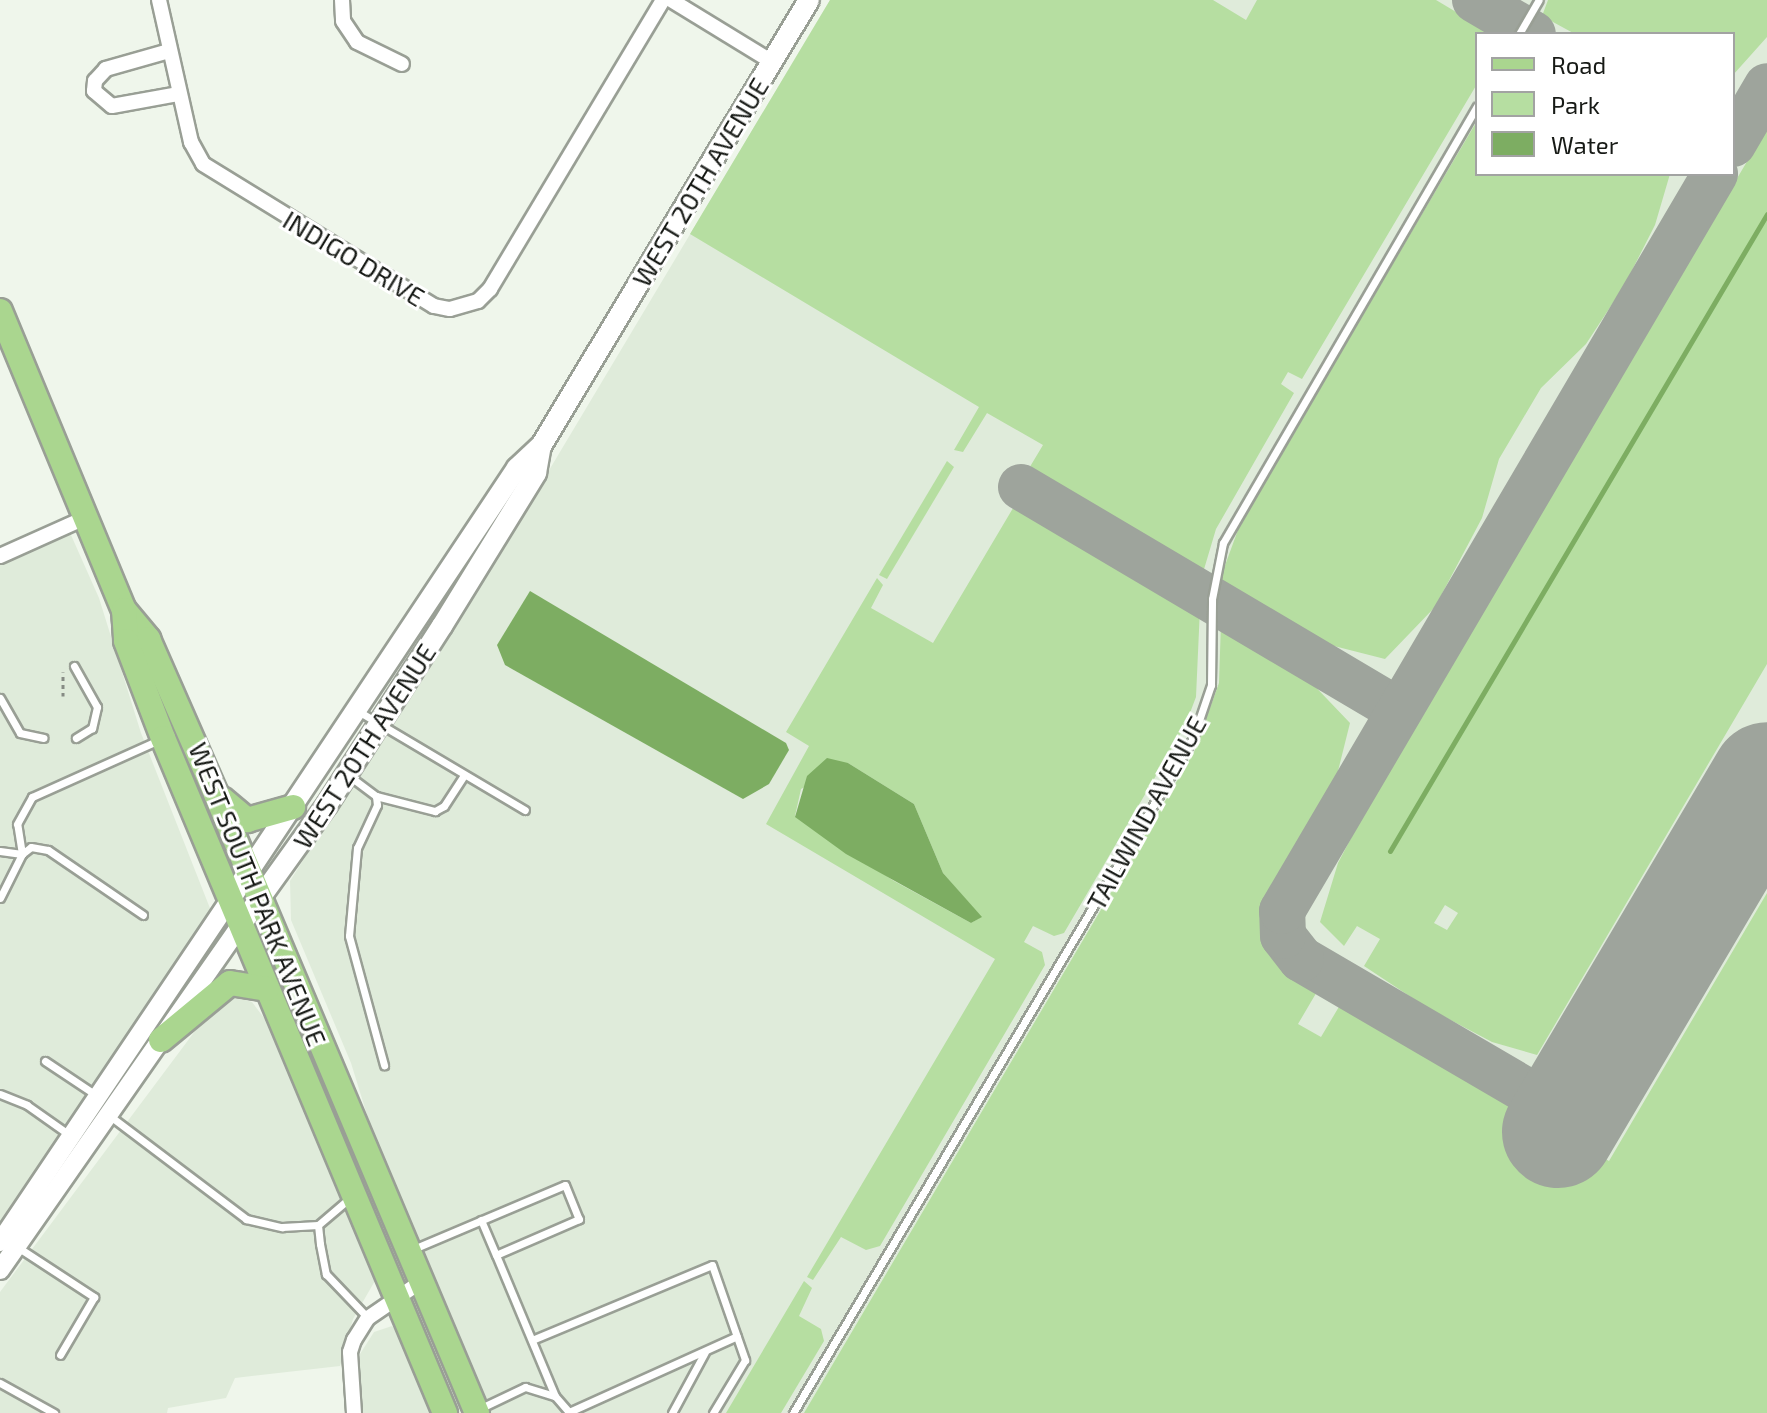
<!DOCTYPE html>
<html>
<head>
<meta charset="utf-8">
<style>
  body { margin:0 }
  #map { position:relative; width:1767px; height:1413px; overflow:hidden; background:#eff6eb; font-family:"Exo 2",sans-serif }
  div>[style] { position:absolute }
  .built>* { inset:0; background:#dfebda }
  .green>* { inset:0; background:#b6dea1 }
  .water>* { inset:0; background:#7dad62 }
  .stream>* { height:5px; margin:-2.5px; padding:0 2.5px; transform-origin:2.5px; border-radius:2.5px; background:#7dad62 }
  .taxiway>* { height:46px; margin:-23px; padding:0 23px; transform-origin:23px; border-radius:23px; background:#9ea49c }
  .runway>* { height:112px; margin:-56px; padding:0 56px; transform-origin:56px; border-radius:56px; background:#9ea49c }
  .path>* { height:3px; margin-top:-1.5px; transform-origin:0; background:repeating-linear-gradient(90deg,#868b84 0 4px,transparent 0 8px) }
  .roads { filter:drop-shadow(2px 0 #999f95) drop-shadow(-2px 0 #999f95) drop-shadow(0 2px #999f95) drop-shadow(0 -2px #999f95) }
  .service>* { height:7px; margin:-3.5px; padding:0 3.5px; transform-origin:3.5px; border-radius:3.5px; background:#fff }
  .minor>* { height:14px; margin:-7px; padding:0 7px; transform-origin:7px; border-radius:7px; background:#fff }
  .tertiary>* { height:18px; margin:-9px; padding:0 9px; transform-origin:9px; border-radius:9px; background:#fff }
  .secondary>* { height:20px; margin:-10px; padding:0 10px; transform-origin:10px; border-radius:10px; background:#fff }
  .primary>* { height:24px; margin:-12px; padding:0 12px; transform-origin:12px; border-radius:12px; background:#aad68f }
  span { translate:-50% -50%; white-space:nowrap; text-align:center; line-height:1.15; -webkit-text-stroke:6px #fff; paint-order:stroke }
  .street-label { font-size:26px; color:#171a16 }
  .legend { position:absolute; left:1475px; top:32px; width:260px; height:144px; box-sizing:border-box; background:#fff; border:2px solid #a2a3a2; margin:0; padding:10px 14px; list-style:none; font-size:24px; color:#171a16 }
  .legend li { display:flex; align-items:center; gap:16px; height:40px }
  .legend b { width:40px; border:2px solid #a2a3a2 }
</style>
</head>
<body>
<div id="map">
  <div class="built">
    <i style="clip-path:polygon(evenodd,830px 0,1767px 0,1767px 1413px,490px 1413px,376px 1144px,351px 1063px,291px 920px,290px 881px,548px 472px,830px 0,1477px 34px,1733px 34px,1733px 174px,1477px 174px,1477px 34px)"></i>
    <i style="clip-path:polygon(67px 526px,99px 598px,141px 733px,215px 921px,0 1239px,0 556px)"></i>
    <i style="clip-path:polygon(232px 996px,252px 1002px,268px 1023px,376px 1279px,353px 1319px,340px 1366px,235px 1378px,226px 1398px,168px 1408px,167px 1413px,0 1413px,0 1292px,195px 1031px)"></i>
    <i style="clip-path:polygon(392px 1326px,399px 1333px,432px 1413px,360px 1413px,360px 1354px,374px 1332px)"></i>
  </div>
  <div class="green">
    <i style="clip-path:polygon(830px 0,1213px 0,1246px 20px,1257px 0,1436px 0,1493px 34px,1477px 34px,1477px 84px,1302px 379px,1288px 372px,1281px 384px,1294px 393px,1216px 529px,1202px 576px,1025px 475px,1043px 445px,987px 413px,963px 452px,954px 450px,979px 407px,690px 234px)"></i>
    <i style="clip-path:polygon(1548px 0,1767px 0,1767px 37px,1733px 75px,1733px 34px,1575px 34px,1542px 16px)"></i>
    <i style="clip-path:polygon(1477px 121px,1477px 174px,1670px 174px,1655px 225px,1624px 286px,1586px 344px,1541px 388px,1499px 459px,1482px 518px,1435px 607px,1385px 659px,1330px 645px,1220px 587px,1220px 579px,1242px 519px)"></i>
    <i style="clip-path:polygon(evenodd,1767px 128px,1767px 664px,1537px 1055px,1492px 1042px,1426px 1007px,1364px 966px,1380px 939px,1357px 926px,1344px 946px,1320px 922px,1338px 863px,1402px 741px,1767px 128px,1445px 905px,1458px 913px,1447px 930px,1434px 923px,1445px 905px)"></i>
    <i style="clip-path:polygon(947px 461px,954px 467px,887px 579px,879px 575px)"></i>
    <i style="clip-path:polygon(evenodd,1019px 498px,1200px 608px,1196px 697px,1185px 726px,1064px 933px,1054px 936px,1033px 926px,1024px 942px,1042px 952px,1045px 965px,880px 1246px,866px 1250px,841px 1237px,813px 1280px,807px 1277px,995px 959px,766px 824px,809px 746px,786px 732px,877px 578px,883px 585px,871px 608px,933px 643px,1019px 498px,848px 763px,914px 804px,943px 873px,981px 917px,971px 923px,894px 881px,795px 816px,801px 789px,848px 763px)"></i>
    <i style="clip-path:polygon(1221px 622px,1307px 678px,1350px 723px,1336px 779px,1267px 895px,1261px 916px,1263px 938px,1272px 957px,1285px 973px,1318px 990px,1298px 1024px,1321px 1037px,1340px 1005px,1609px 1161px,1767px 893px,1767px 1413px,804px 1413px,1194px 752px,1219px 683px)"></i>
    <i style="clip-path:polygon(804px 1281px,812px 1288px,799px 1316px,821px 1329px,824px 1341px,781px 1413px,726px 1413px)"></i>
  </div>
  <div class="water">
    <i style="clip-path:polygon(530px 591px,786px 743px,789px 750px,769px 784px,743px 799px,505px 665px,497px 645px)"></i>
    <i style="clip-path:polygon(827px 758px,848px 763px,914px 804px,943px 873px,982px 917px,971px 923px,846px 854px,795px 817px,807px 776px)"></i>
  </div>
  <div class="stream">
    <i style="left:1390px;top:851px;width:740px;rotate:-59.38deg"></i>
  </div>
  <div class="taxiway">
    <i style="left:1475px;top:0;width:67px;rotate:30.4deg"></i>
    <i style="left:1733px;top:144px;width:67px;rotate:-59.6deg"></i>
    <i style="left:1021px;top:487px;width:438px;rotate:30.6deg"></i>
    <i style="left:1568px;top:1115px;width:309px;rotate:-149.7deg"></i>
    <i style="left:1301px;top:959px;width:29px;rotate:-128deg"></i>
    <i style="left:1283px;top:936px;width:25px;rotate:-92deg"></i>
    <i style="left:1282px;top:911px;width:855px;rotate:-59.57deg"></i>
  </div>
  <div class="runway">
    <i style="left:1558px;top:1132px;width:411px;rotate:-59.4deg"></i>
  </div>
  <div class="path">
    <i style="left:63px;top:696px;width:24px;rotate:-90deg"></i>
  </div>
  <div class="roads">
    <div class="service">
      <i style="left:1519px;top:34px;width:39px;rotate:-60deg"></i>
      <i style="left:74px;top:666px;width:47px;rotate:60.7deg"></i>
      <i style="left:97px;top:707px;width:22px;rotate:103deg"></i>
      <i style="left:92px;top:728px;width:19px;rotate:148deg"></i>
      <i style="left:0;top:698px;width:40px;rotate:60.3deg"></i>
      <i style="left:20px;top:733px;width:24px;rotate:12deg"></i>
      <i style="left:358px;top:711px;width:194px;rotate:30.7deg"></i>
      <i style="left:348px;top:775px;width:35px;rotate:37deg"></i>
      <i style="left:376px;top:796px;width:9px;rotate:84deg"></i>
      <i style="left:377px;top:805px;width:47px;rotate:114.9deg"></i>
      <i style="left:357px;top:848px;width:88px;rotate:95.2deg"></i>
      <i style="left:349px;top:936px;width:134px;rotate:74.8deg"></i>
      <i style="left:376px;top:796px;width:61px;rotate:14.3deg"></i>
      <i style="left:435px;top:811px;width:10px;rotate:-29deg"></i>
      <i style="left:444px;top:806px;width:37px;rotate:-57deg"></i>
      <i style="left:0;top:851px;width:22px;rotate:8deg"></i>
      <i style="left:22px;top:854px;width:49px;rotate:116.6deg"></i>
      <i style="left:22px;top:854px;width:30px;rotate:-99deg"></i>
      <i style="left:17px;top:824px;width:31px;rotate:-61deg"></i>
      <i style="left:32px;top:797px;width:141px;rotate:-24.2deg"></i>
      <i style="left:22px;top:854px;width:11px;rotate:-38deg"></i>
      <i style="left:31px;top:847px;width:17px;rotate:10deg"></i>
      <i style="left:48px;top:850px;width:115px;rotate:34.4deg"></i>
      <i style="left:45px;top:1061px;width:61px;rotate:33.7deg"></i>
      <i style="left:0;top:1094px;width:29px;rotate:22deg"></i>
      <i style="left:27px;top:1105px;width:54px;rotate:35.2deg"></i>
      <i style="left:110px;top:1116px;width:171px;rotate:37.1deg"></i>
      <i style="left:246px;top:1219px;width:37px;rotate:13deg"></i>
      <i style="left:282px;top:1227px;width:36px;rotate:-3deg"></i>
      <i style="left:351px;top:1197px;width:43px;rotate:139.7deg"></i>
      <i style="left:318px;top:1225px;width:19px;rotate:84deg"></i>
      <i style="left:320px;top:1244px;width:31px;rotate:79deg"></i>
      <i style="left:326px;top:1274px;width:61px;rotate:46.3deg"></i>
      <i style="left:481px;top:1220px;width:38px;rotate:67deg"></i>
      <i style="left:19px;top:1248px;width:90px;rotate:33.2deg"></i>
      <i style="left:94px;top:1297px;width:67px;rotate:120.4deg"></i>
      <i style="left:411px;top:1250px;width:167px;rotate:-22.9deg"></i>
      <i style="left:565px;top:1185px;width:37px;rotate:68deg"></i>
      <i style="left:579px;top:1219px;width:90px;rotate:156.6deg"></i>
      <i style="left:496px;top:1255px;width:153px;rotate:67.3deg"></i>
      <i style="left:532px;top:1340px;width:195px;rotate:-22.6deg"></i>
      <i style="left:712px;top:1265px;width:101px;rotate:70.8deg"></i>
      <i style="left:745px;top:1360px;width:62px;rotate:121.1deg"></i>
      <i style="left:0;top:1383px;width:62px;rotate:29.1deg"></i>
      <i style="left:481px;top:1408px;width:49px;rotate:-25.5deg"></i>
      <i style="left:525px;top:1387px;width:31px;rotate:17deg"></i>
      <i style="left:555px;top:1396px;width:23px;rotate:49deg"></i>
      <i style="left:569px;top:1412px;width:184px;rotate:-24.3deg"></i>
      <i style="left:672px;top:1413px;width:69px;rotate:-61.6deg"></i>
      <i style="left:793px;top:1413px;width:785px;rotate:-59.35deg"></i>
      <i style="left:1193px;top:738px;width:56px;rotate:-71.2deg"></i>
      <i style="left:1211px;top:685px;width:86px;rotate:-89.3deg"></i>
      <i style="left:1212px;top:599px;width:57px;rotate:-78.9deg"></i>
      <i style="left:1223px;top:543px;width:505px;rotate:-59.83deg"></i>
    </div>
    <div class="minor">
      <i style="left:159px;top:0;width:146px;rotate:77.3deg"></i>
      <i style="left:191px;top:142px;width:25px;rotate:61deg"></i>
      <i style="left:203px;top:164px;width:271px;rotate:31.6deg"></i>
      <i style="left:434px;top:306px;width:16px;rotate:11deg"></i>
      <i style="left:450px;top:309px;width:29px;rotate:-16deg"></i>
      <i style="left:478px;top:301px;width:17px;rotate:-45deg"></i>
      <i style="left:490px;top:289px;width:337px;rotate:-59.1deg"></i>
      <i style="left:342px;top:0;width:21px;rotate:87deg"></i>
      <i style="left:343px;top:21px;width:25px;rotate:56deg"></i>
      <i style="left:357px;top:42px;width:50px;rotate:26.1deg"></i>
      <i style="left:671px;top:0;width:119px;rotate:31.5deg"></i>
      <i style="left:169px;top:51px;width:66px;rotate:164.1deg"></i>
      <i style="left:106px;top:69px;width:16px;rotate:133deg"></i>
      <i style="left:95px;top:81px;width:10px;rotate:96deg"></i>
      <i style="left:94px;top:91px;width:23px;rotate:40deg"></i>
      <i style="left:112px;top:106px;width:68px;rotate:-10.2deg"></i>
      <i style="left:0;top:556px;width:95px;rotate:-24.1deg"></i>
      <i style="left:354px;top:1413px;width:61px;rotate:-93.8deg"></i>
      <i style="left:350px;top:1352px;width:13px;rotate:-72deg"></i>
      <i style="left:354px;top:1340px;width:26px;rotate:-58deg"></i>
      <i style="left:368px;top:1318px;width:65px;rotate:-34.4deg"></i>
    </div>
    <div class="tertiary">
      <i style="left:0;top:1242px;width:411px;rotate:-56.1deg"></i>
      <i style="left:0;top:1270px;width:419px;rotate:-55.1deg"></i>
    </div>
    <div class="secondary">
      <i style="left:229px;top:901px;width:520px;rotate:-56.37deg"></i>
      <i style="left:517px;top:468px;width:33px;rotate:-43deg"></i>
      <i style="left:541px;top:446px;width:520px;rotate:-59deg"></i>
      <i style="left:240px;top:926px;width:149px;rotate:-54.3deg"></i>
      <i style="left:327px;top:805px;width:213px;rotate:-57.3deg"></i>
      <i style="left:442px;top:626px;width:180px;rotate:-58.4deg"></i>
      <i style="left:536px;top:473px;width:27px;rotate:-80deg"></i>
    </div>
    <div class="primary">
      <i style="left:0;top:311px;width:324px;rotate:67.5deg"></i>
      <i style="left:124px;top:610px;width:38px;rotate:50deg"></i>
      <i style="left:148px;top:639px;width:169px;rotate:66.3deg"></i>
      <i style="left:216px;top:794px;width:672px;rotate:67.14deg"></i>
      <i style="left:124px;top:610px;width:31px;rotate:86deg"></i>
      <i style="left:126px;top:641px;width:104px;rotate:69.1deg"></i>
      <i style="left:163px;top:738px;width:732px;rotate:67.33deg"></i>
      <i style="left:222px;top:799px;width:33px;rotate:40deg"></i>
      <i style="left:247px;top:820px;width:48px;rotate:-15.8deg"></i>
      <i style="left:161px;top:1040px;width:89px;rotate:-39.6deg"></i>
      <i style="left:230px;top:983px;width:37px;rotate:9deg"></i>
    </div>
  </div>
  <div class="street-label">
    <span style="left:700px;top:182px;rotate:-59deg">WEST 20TH AVENUE</span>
    <span style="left:354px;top:258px;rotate:31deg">INDIGO DRIVE</span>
    <span style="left:364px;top:746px;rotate:-57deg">WEST 20TH AVENUE</span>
    <span style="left:1146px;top:813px;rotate:-61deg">TAILWIND AVENUE</span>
    <span style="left:258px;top:894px;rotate:68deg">WEST SOUTH PARK AVENUE</span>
  </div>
  <ul class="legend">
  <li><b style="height:10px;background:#aad68f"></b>Road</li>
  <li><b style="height:22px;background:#b6dea1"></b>Park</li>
  <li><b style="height:22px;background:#7dad62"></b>Water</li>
  </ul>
</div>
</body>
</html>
